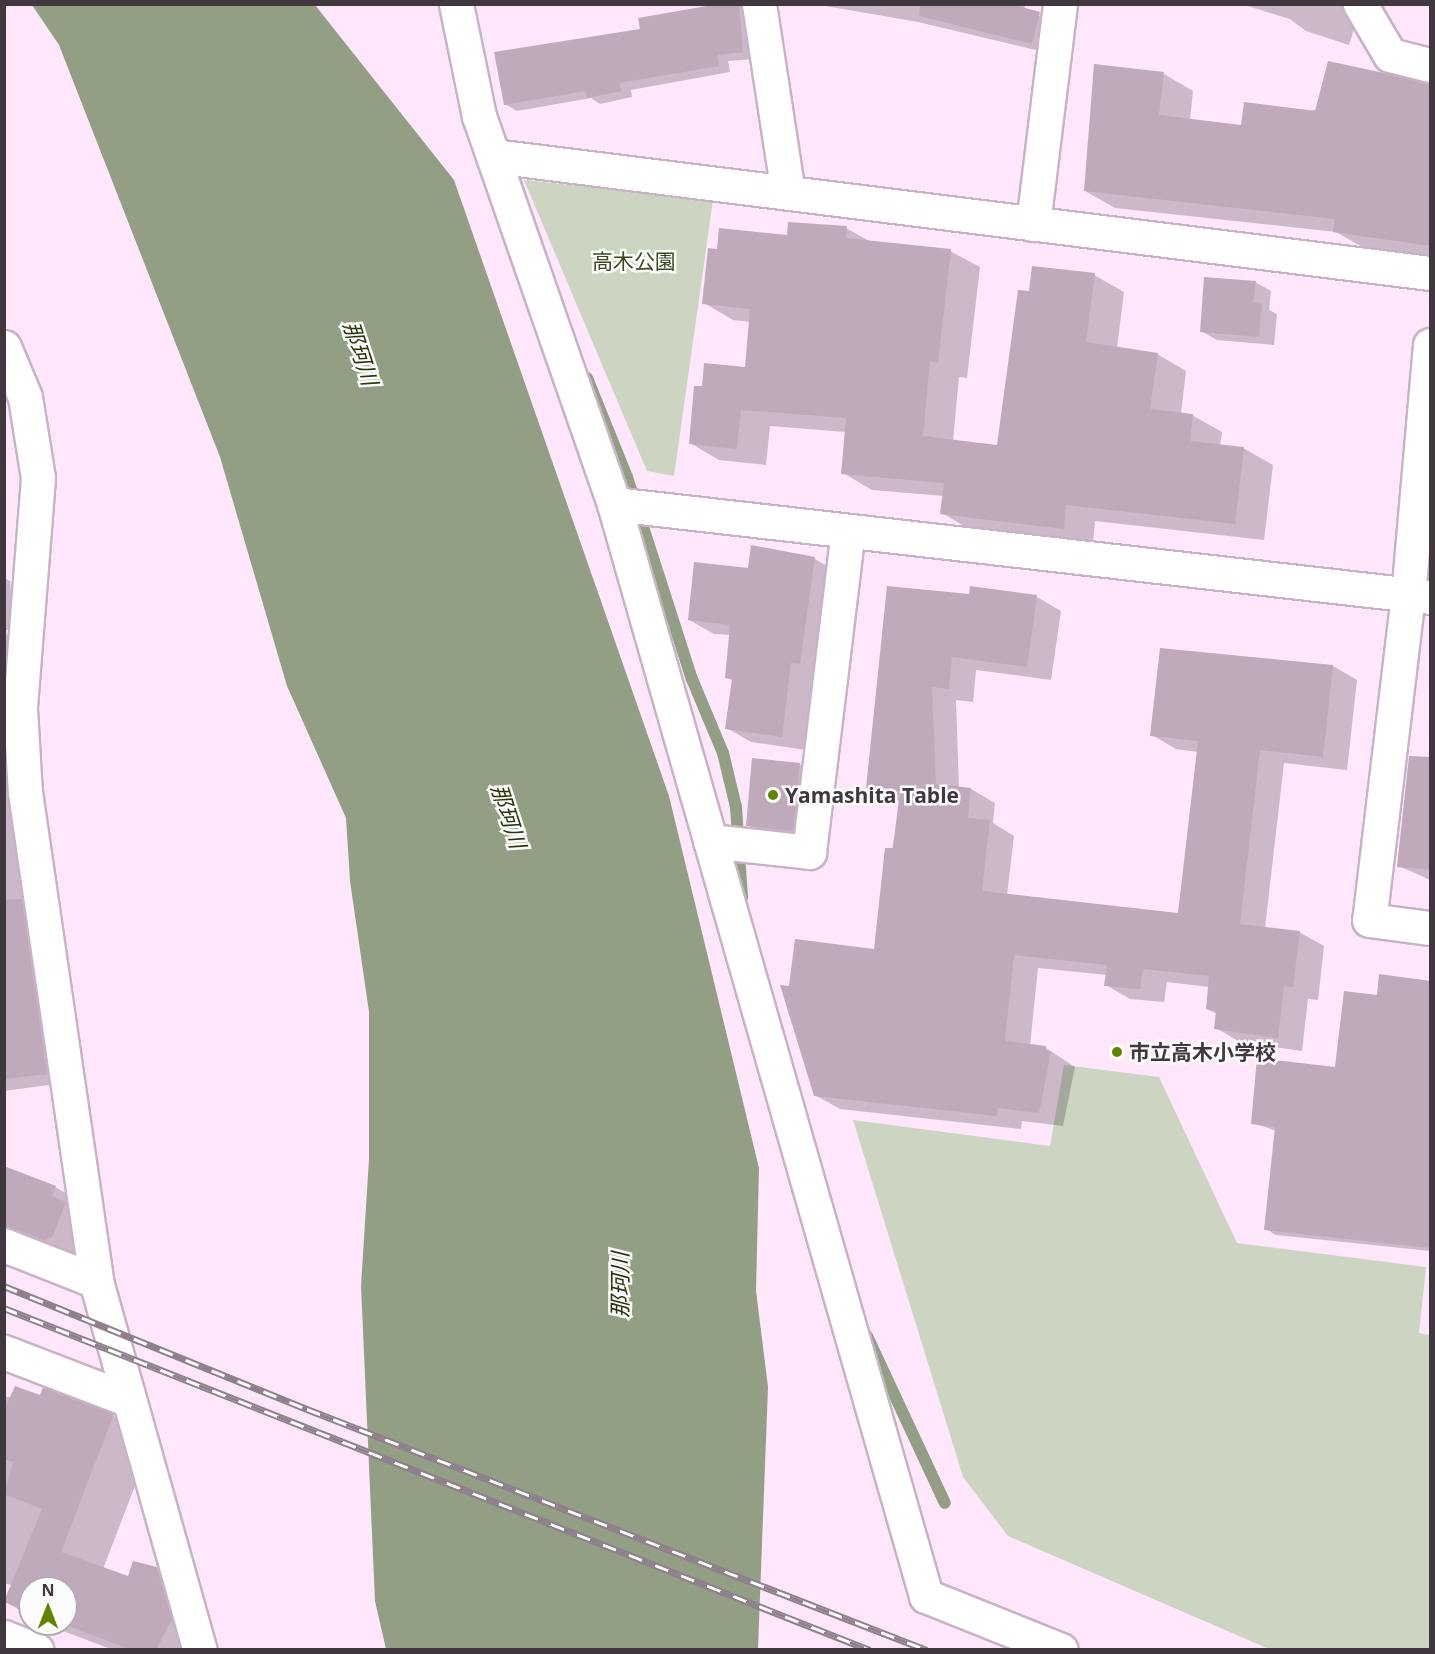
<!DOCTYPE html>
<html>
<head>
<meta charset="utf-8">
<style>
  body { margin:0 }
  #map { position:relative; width:1435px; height:1654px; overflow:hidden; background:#fee7fb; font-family:"Open Sans","Noto Sans JP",sans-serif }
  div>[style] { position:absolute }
  .green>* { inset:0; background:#ccd4c2 }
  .water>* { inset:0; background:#939f84 }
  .shadow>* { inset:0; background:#0003 }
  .stream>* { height:12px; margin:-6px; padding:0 6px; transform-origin:6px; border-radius:6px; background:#939f84 }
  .building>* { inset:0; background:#bfaabc }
  .roads { filter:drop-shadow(2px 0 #c8b3c6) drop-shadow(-2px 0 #c8b3c6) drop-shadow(0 2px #c8b3c6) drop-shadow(0 -2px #c8b3c6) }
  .minor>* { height:33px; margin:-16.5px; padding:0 16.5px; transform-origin:16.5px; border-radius:16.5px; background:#fff }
  .rail>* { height:7px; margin-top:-3.5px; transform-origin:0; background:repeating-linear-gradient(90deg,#fcfcfc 0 14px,#8e808d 0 28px); box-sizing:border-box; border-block:2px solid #8e808d }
  .dots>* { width:16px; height:16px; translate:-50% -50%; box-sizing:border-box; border:3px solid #fcfcfc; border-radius:50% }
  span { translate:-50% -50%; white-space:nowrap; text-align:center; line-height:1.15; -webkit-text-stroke:5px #fcfcfc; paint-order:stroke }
  .park-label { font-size:21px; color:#3a4a1e }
  .poi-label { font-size:21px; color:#40373f; font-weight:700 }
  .left { translate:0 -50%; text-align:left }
  .water-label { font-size:22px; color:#283709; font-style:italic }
  .frame { position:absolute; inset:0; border:6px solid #40373f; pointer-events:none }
  .north { position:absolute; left:18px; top:1576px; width:60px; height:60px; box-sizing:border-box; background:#fcfcfc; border:2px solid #b1adb0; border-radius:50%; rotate:0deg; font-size:16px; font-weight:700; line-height:24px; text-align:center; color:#40373f }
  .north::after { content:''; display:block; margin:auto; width:21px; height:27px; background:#608300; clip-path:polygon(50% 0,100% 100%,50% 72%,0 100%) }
</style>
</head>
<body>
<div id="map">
  <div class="green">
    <i style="clip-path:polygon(524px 180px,713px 200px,674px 476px,647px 471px)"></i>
    <i style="clip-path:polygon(1064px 1065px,1159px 1077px,1237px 1243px,1426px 1267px,1419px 1333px,1430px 1335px,1430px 1649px,1269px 1649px,1008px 1536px,963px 1477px,853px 1120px,1050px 1146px)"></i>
  </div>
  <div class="water">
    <i style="clip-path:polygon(32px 5px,315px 5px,454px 180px,669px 796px,759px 1168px,756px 1291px,768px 1387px,758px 1649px,386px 1649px,375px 1601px,361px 1286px,369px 1159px,369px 1012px,350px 881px,346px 818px,287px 686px,220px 457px,59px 45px)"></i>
  </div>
  <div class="shadow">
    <i style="clip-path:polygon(727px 4px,742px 4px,751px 9px,755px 59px,728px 61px,730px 72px,631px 90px,632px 97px,600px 104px,591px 98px,517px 111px,505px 104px,642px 30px)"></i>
    <i style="clip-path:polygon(814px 4px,1026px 4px,1024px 9px,1056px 23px,1048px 53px,918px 22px)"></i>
    <i style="clip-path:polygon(1241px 4px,1362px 4px,1349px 45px,1306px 31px,1290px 19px)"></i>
    <i style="clip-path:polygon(1164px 74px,1193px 91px,1190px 120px,1242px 126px,1430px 84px,1430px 258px,1364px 248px,1336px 232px,1115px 208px,1085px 191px)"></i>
    <i style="clip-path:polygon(846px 228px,871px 242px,950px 251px,980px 267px,967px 378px,959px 377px,953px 441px,999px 447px,1030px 293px,1094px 275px,1124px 292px,1117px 348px,1157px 354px,1186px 371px,1181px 414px,1192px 415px,1222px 432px,1220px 446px,1243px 448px,1273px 465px,1264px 540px,1095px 521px,1093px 544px,971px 530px,942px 513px,944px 496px,872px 490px,843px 473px,846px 432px,770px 426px,766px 465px,719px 460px,690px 443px,703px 388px,746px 369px,750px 322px,733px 320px,704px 303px,718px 250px)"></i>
    <i style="clip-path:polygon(1255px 282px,1271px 291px,1269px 310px,1277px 314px,1274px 345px,1217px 340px,1201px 331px)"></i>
    <i style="clip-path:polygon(815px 559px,839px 573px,806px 750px,751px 742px,727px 728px,733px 681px,727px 677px,731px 635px,714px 634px,689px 620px,750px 570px)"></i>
    <i style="clip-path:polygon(4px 578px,10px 581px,14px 629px,6px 630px,63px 1083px,4px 1091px)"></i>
    <i style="clip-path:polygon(971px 596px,1037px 597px,1061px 611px,1051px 680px,976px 670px,973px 702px,956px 700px,959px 788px,971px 789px,995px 803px,993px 823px,1014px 836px,1007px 895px,1179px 915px,1198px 752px,1176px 749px,1152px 735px,1333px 666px,1357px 680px,1347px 770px,1284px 763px,1265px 928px,1299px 932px,1324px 946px,1318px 1000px,1308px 999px,1302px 1051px,1240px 1042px,1216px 1028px,1217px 1014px,1207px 1009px,1209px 987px,1167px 982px,1164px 1002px,1130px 999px,1106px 985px,1107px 975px,1038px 968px,1030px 1046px,1046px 1048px,1075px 1067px,1063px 1126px,1022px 1121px,1021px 1129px,840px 1109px,815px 1095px,790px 988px,875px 951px,900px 802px,868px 787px)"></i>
    <i style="clip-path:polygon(799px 764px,822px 777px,816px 844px,771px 839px,748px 825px)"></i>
    <i style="clip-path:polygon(1430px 799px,1430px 880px,1399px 866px)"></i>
    <i style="clip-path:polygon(1430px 982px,1430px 1251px,1276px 1235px,1266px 1229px,1276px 1131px,1253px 1123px,1336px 1069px,1378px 997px)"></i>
    <i style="clip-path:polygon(4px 1168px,55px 1187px,97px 1211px,94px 1220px,106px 1228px,94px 1261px,88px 1264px,4px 1232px)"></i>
    <i style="clip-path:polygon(44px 1389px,113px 1416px,153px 1439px,103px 1569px,128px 1578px,157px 1569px,197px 1592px,207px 1650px,113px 1650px,45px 1624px,66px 1624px,66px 1588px,30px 1588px,30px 1616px,4px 1601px,11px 1585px,4px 1583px,4px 1397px,41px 1397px)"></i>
  </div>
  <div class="stream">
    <i style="left:587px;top:378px;width:107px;rotate:68deg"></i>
    <i style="left:627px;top:477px;width:212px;rotate:72.2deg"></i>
    <i style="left:692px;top:679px;width:80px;rotate:67.3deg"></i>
    <i style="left:723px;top:753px;width:56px;rotate:76.5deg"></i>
    <i style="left:736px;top:807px;width:91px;rotate:86.2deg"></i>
    <i style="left:867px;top:1336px;width:184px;rotate:65deg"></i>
  </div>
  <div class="building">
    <i style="clip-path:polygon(718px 4px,739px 4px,743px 52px,717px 55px,719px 66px,619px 83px,621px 91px,587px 98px,586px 91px,504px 105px,494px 52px,640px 29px,638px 18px)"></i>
    <i style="clip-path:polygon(920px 4px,1011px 4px,1040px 12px,1032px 44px,919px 16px)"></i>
    <i style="clip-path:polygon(1328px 61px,1431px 83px,1431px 246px,1333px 232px,1335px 219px,1084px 191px,1094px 64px,1164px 72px,1159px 115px,1241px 125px,1244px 102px,1315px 111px)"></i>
    <i style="clip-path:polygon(788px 222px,847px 226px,846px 238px,951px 249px,938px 363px,930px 361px,923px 436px,997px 445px,1018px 290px,1029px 291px,1032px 266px,1095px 273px,1086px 342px,1158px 353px,1150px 409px,1193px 414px,1190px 441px,1244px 447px,1235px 524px,1066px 505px,1064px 529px,940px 514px,944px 483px,841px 474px,846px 418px,741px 410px,737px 449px,689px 444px,694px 386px,702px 386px,704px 363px,745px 367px,750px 309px,702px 304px,708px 248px,717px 249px,719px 228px,787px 235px)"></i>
    <i style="clip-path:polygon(1204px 277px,1256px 281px,1253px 303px,1262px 304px,1259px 337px,1200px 332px)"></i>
    <i style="clip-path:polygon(751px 545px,815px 557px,800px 664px,791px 663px,782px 737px,725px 729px,732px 679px,725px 678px,730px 625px,688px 620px,694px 562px,748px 568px)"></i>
    <i style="clip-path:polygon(887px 586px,969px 594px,970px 586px,1037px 595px,1027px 667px,952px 657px,949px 689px,932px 687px,936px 784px,971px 788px,968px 818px,990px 820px,982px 891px,1178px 913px,1198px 741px,1150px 736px,1160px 648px,1333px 665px,1323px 757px,1260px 750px,1240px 924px,1300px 931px,1293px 987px,1284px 986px,1278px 1038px,1214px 1029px,1216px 1011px,1206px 1009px,1209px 976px,1143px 969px,1140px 989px,1104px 986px,1107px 965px,1014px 955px,1005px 1041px,1046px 1046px,1046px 1051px,1051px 1052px,1039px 1113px,998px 1108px,997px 1116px,814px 1096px,780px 985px,789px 986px,795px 939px,874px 949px,885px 848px,893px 848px,900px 791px,866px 788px)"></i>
    <i style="clip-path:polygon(1409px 756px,1431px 757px,1431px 870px,1397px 867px)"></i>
    <i style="clip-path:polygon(752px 758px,800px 763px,793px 831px,746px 826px)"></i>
    <i style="clip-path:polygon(22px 899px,47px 1074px,4px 1079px,4px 900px)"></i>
    <i style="clip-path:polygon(1379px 974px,1431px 981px,1431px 1248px,1264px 1230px,1275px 1127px,1251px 1124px,1257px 1058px,1335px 1067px,1344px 991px,1377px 995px)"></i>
    <i style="clip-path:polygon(4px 1166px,56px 1186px,52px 1196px,66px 1202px,52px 1238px,48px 1237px,46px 1241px,4px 1225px)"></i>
    <i style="clip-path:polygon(15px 1386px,40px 1395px,43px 1387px,114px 1414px,61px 1552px,128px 1576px,133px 1561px,157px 1567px,172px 1619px,156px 1650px,132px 1650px,63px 1624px,66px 1588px,30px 1588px,30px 1612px,4px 1602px,42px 1509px,4px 1494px,13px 1462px,4px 1459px,4px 1411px)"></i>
  </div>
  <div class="roads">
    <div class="minor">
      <i style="left:456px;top:4px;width:114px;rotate:78.4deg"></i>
      <i style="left:479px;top:116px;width:411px;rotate:70.8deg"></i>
      <i style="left:614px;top:504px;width:1136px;rotate:74.05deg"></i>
      <i style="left:926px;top:1596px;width:145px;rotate:21.8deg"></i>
      <i style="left:759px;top:4px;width:191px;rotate:81.3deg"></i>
      <i style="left:1360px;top:4px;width:59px;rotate:59.5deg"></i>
      <i style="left:1390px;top:55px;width:41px;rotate:14deg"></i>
      <i style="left:493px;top:156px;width:944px;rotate:7.12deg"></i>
      <i style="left:1033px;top:224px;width:222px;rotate:-83deg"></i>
      <i style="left:1430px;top:345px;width:251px;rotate:95deg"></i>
      <i style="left:1408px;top:595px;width:327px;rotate:96.8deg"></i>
      <i style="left:1369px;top:920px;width:62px;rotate:7.5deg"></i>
      <i style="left:4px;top:347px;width:54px;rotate:67.2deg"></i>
      <i style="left:25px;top:397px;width:82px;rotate:80.9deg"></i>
      <i style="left:38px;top:478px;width:232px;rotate:94.5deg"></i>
      <i style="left:20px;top:709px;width:83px;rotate:86.6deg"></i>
      <i style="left:25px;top:792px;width:494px;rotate:81.7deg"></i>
      <i style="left:614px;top:504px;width:821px;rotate:6.5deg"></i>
      <i style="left:710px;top:841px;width:100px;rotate:6.3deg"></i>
      <i style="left:809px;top:852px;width:323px;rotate:-83.1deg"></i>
      <i style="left:4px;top:1245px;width:99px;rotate:21.4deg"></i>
      <i style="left:96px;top:1281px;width:383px;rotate:74.3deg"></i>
      <i style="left:4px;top:1352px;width:134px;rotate:21deg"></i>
      <i style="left:4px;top:1637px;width:35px;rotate:22deg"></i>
    </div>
  </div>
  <div class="rail">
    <i style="left:4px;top:1286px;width:327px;rotate:22.1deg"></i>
    <i style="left:307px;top:1409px;width:665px;rotate:21.24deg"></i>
    <i style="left:4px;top:1308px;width:931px;rotate:21.55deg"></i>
  </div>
  <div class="dots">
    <i style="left:773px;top:795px;background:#608300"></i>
    <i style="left:1117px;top:1052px;background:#608300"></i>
  </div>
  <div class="park-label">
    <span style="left:634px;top:261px">高木公園</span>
  </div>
  <div class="poi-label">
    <span class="left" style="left:785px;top:795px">Yamashita Table</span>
    <span class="left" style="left:1129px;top:1052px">市立高木小学校</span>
  </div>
  <div class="water-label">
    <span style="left:361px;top:353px;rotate:72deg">那珂川</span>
    <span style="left:509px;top:816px;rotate:72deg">那珂川</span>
    <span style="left:620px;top:1285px;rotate:-90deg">那珂川</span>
  </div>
  <div class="frame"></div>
  <div class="north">N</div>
</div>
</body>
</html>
